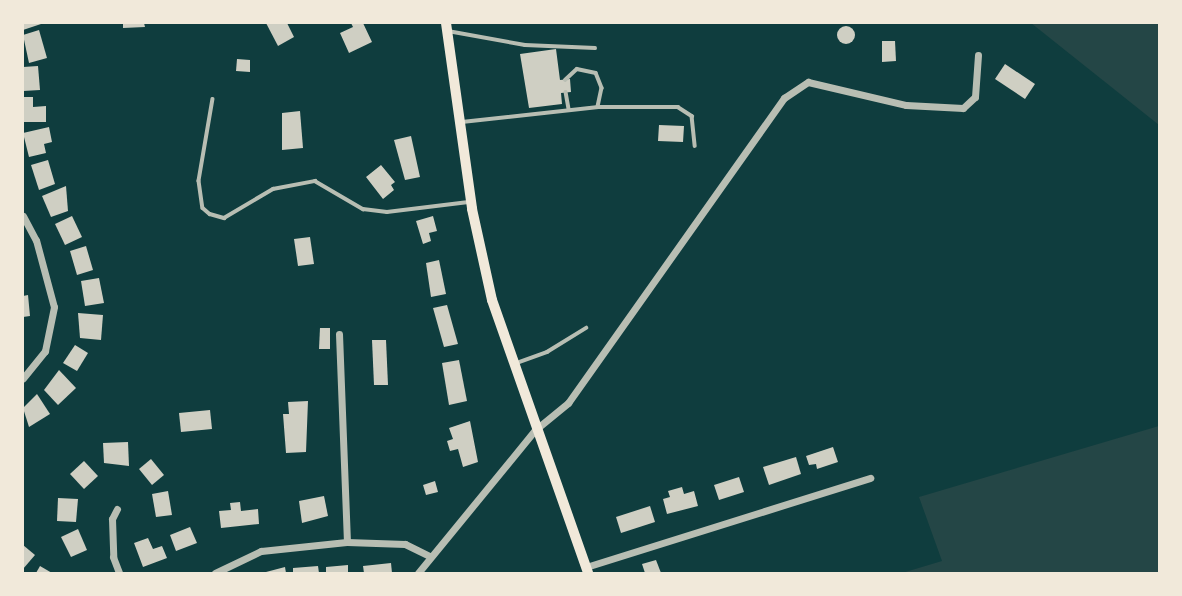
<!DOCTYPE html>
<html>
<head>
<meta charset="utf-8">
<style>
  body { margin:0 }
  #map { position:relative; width:1182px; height:596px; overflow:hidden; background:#0f3d3e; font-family:"Open Sans",sans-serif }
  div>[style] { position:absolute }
  .green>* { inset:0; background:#244646 }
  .building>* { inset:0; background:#cfcfc3 }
  .round { border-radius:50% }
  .service>* { height:3.5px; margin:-1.75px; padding:0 1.75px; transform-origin:1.75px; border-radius:1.75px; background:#b8beb3 }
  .minor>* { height:7px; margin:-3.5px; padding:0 3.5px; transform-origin:3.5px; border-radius:3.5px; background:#b8beb3 }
  .primary>* { height:10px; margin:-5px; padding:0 5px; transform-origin:5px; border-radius:5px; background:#f1e9da }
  span { translate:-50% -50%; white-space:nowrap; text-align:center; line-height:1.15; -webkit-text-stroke:7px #f1e9da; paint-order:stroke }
  .frame { position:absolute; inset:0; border:24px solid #f1e9da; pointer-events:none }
</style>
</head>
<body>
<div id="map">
  <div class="green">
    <i style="clip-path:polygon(1031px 23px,1159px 23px,1159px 125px)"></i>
    <i style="clip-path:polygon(1159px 426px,1159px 573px,902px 573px,942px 561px,919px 497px)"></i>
  </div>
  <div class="building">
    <i style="clip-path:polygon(23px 23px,44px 23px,23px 30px)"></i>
    <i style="clip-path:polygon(123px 23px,144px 23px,145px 27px,123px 28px)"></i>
    <i style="clip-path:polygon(266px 23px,287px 23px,294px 37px,278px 46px)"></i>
    <i style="clip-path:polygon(351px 23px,363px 23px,372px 42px,349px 53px,340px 33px,353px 27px)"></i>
    <i class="round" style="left:837px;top:26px;width:18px;height:18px"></i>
    <i style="clip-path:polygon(39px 30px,47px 58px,29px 63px,23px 35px)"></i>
    <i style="clip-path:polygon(882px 41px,895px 41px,896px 61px,882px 62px)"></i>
    <i style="clip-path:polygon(556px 49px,560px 80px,570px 79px,571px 92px,561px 93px,562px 104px,529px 108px,520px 54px)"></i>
    <i style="clip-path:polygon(237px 59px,250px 60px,250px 72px,236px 71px)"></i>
    <i style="clip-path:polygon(1005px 64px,1035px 84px,1025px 99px,995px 79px)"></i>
    <i style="clip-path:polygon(38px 66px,40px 90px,23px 91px,23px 67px)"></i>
    <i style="clip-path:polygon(23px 97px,33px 97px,33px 107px,46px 106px,46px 122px,23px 122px)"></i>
    <i style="clip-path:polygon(300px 111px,303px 148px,282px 150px,282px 113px)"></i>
    <i style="clip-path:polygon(659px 125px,684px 126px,683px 142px,658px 141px)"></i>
    <i style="clip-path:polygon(49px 127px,52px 142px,44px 144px,46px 153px,29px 157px,23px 133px)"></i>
    <i style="clip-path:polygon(411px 136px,420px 177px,405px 180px,394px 140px)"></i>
    <i style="clip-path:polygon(48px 160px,55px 184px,39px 190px,31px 165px)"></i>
    <i style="clip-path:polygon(381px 165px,395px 182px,391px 185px,394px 190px,383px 199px,366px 177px)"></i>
    <i style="clip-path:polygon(66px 186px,68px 211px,51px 217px,42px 196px)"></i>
    <i style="clip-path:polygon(72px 216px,82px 237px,65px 245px,55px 224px)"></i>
    <i style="clip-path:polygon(433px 216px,437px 231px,429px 233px,431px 241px,423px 244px,416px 221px)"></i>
    <i style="clip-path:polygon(310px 237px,314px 264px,298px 266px,294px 239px)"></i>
    <i style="clip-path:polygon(86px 246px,93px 270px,77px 275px,70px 251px)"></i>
    <i style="clip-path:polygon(439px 260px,446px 294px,431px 297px,426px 263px)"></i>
    <i style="clip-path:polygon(99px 278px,104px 303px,85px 306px,81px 281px)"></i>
    <i style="clip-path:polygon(28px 295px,30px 316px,23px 317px,23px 296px)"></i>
    <i style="clip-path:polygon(447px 305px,458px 344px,444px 347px,433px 308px)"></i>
    <i style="clip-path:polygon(78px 313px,103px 315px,101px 340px,80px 338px)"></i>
    <i style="clip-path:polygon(320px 328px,330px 328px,330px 349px,319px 349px)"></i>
    <i style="clip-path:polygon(372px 340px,386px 340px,388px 385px,374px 385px)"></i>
    <i style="clip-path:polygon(75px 345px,88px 353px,77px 371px,63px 363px)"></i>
    <i style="clip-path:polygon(459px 360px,467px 401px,449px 405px,442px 363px)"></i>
    <i style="clip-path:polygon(59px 370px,76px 388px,58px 405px,44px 390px)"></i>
    <i style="clip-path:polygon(37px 394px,50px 414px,29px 427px,23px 408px)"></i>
    <i style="clip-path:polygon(308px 401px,306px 452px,286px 453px,283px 414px,289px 414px,288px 402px)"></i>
    <i style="clip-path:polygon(210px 410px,212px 429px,181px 432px,179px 413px)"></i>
    <i style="clip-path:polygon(470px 421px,478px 462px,463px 467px,458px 449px,450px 451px,447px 441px,453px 439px,449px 428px)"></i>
    <i style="clip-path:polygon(128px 442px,129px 466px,104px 463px,103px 443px)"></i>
    <i style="clip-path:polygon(833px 447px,838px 462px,817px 469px,816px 464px,809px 465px,806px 456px)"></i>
    <i style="clip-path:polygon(796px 457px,801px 474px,769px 485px,763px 467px)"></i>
    <i style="clip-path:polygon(151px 459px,164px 475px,152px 485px,139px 469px)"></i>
    <i style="clip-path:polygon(84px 461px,98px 476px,84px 489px,70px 474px)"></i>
    <i style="clip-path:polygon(739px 477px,744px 492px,719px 500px,714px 485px)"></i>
    <i style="clip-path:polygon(435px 481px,438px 492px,426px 495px,423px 485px)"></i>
    <i style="clip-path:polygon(682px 487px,684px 494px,694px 491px,698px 506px,667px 514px,663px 499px,670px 497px,668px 491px)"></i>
    <i style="clip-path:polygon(168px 491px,172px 515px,156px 517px,152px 494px)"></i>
    <i style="clip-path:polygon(324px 496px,328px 516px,302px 523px,299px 501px)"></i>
    <i style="clip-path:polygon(58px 498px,78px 499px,76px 522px,57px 521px)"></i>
    <i style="clip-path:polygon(240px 502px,241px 511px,258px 509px,259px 524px,221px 528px,219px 511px,231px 510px,230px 503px)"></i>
    <i style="clip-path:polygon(650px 506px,655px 522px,621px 533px,616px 517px)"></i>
    <i style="clip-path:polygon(190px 527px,197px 543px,176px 551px,170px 535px)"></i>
    <i style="clip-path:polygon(78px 529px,87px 550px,71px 557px,61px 537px)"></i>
    <i style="clip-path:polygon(148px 538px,153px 549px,162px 546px,167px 558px,143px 567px,134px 543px)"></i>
    <i style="clip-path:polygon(23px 545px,35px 555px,23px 569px)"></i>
    <i style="clip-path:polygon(656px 560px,661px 573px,645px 573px,642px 564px)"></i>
    <i style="clip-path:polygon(391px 563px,392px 573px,364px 573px,363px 566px)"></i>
    <i style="clip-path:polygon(348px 565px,348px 573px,326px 573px,326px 567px)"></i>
    <i style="clip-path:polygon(40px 566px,52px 573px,36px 573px)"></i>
    <i style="clip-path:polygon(318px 566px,319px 573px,293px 573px,293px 568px)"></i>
    <i style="clip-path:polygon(285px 567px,286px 573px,266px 573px,266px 572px)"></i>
  </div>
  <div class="service">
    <i style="left:448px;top:31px;width:78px;rotate:10.3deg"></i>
    <i style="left:525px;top:45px;width:70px;rotate:2.5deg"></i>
    <i style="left:565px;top:80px;width:16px;rotate:-43deg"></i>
    <i style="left:577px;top:69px;width:19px;rotate:12deg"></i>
    <i style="left:596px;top:73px;width:16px;rotate:68deg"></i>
    <i style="left:602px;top:88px;width:19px;rotate:102deg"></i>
    <i style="left:566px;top:92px;width:17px;rotate:80deg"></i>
    <i style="left:213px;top:99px;width:83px;rotate:99.7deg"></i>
    <i style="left:199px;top:181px;width:27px;rotate:82deg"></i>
    <i style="left:203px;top:208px;width:9px;rotate:41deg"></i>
    <i style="left:210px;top:214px;width:15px;rotate:16deg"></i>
    <i style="left:224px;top:218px;width:57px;rotate:-30.6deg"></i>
    <i style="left:273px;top:189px;width:43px;rotate:-10.8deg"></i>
    <i style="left:315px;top:181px;width:56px;rotate:30.3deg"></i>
    <i style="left:363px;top:209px;width:24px;rotate:7deg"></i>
    <i style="left:387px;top:212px;width:84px;rotate:-6.9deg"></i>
    <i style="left:462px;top:122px;width:137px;rotate:-6.3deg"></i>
    <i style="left:598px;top:107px;width:80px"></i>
    <i style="left:678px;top:107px;width:17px;rotate:33deg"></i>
    <i style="left:692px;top:116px;width:30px;rotate:84deg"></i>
    <i style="left:517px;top:363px;width:32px;rotate:-20deg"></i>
    <i style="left:547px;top:352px;width:46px;rotate:-31.6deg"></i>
  </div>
  <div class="minor">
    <i style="left:23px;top:216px;width:27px;rotate:62deg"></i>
    <i style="left:36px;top:240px;width:69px;rotate:75deg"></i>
    <i style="left:54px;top:307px;width:45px;rotate:101.6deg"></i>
    <i style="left:45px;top:351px;width:35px;rotate:129deg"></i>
    <i style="left:339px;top:334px;width:208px;rotate:87.8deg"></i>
    <i style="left:117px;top:509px;width:11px;rotate:117deg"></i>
    <i style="left:112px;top:519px;width:38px;rotate:88deg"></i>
    <i style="left:113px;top:557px;width:17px;rotate:69deg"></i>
    <i style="left:586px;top:567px;width:298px;rotate:-17.4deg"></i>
    <i style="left:215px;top:573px;width:51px;rotate:-25.6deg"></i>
    <i style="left:261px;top:551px;width:86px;rotate:-6deg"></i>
    <i style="left:347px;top:542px;width:58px;rotate:2deg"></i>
    <i style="left:405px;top:544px;width:28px;rotate:26deg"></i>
    <i style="left:418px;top:573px;width:185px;rotate:-50.7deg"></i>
    <i style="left:535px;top:430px;width:43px;rotate:-39.3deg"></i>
    <i style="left:568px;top:403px;width:374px;rotate:-54.7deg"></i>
    <i style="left:784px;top:98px;width:29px;rotate:-34deg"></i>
    <i style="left:808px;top:82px;width:101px;rotate:13.2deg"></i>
    <i style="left:906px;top:105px;width:57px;rotate:3deg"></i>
    <i style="left:963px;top:108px;width:16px;rotate:-43deg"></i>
    <i style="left:975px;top:97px;width:42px;rotate:-85.9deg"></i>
  </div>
  <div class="primary">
    <i style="left:446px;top:23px;width:188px;rotate:82deg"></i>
    <i style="left:472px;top:209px;width:93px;rotate:77.6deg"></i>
    <i style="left:492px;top:300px;width:289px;rotate:70.6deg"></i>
  </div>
  <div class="frame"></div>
</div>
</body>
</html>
